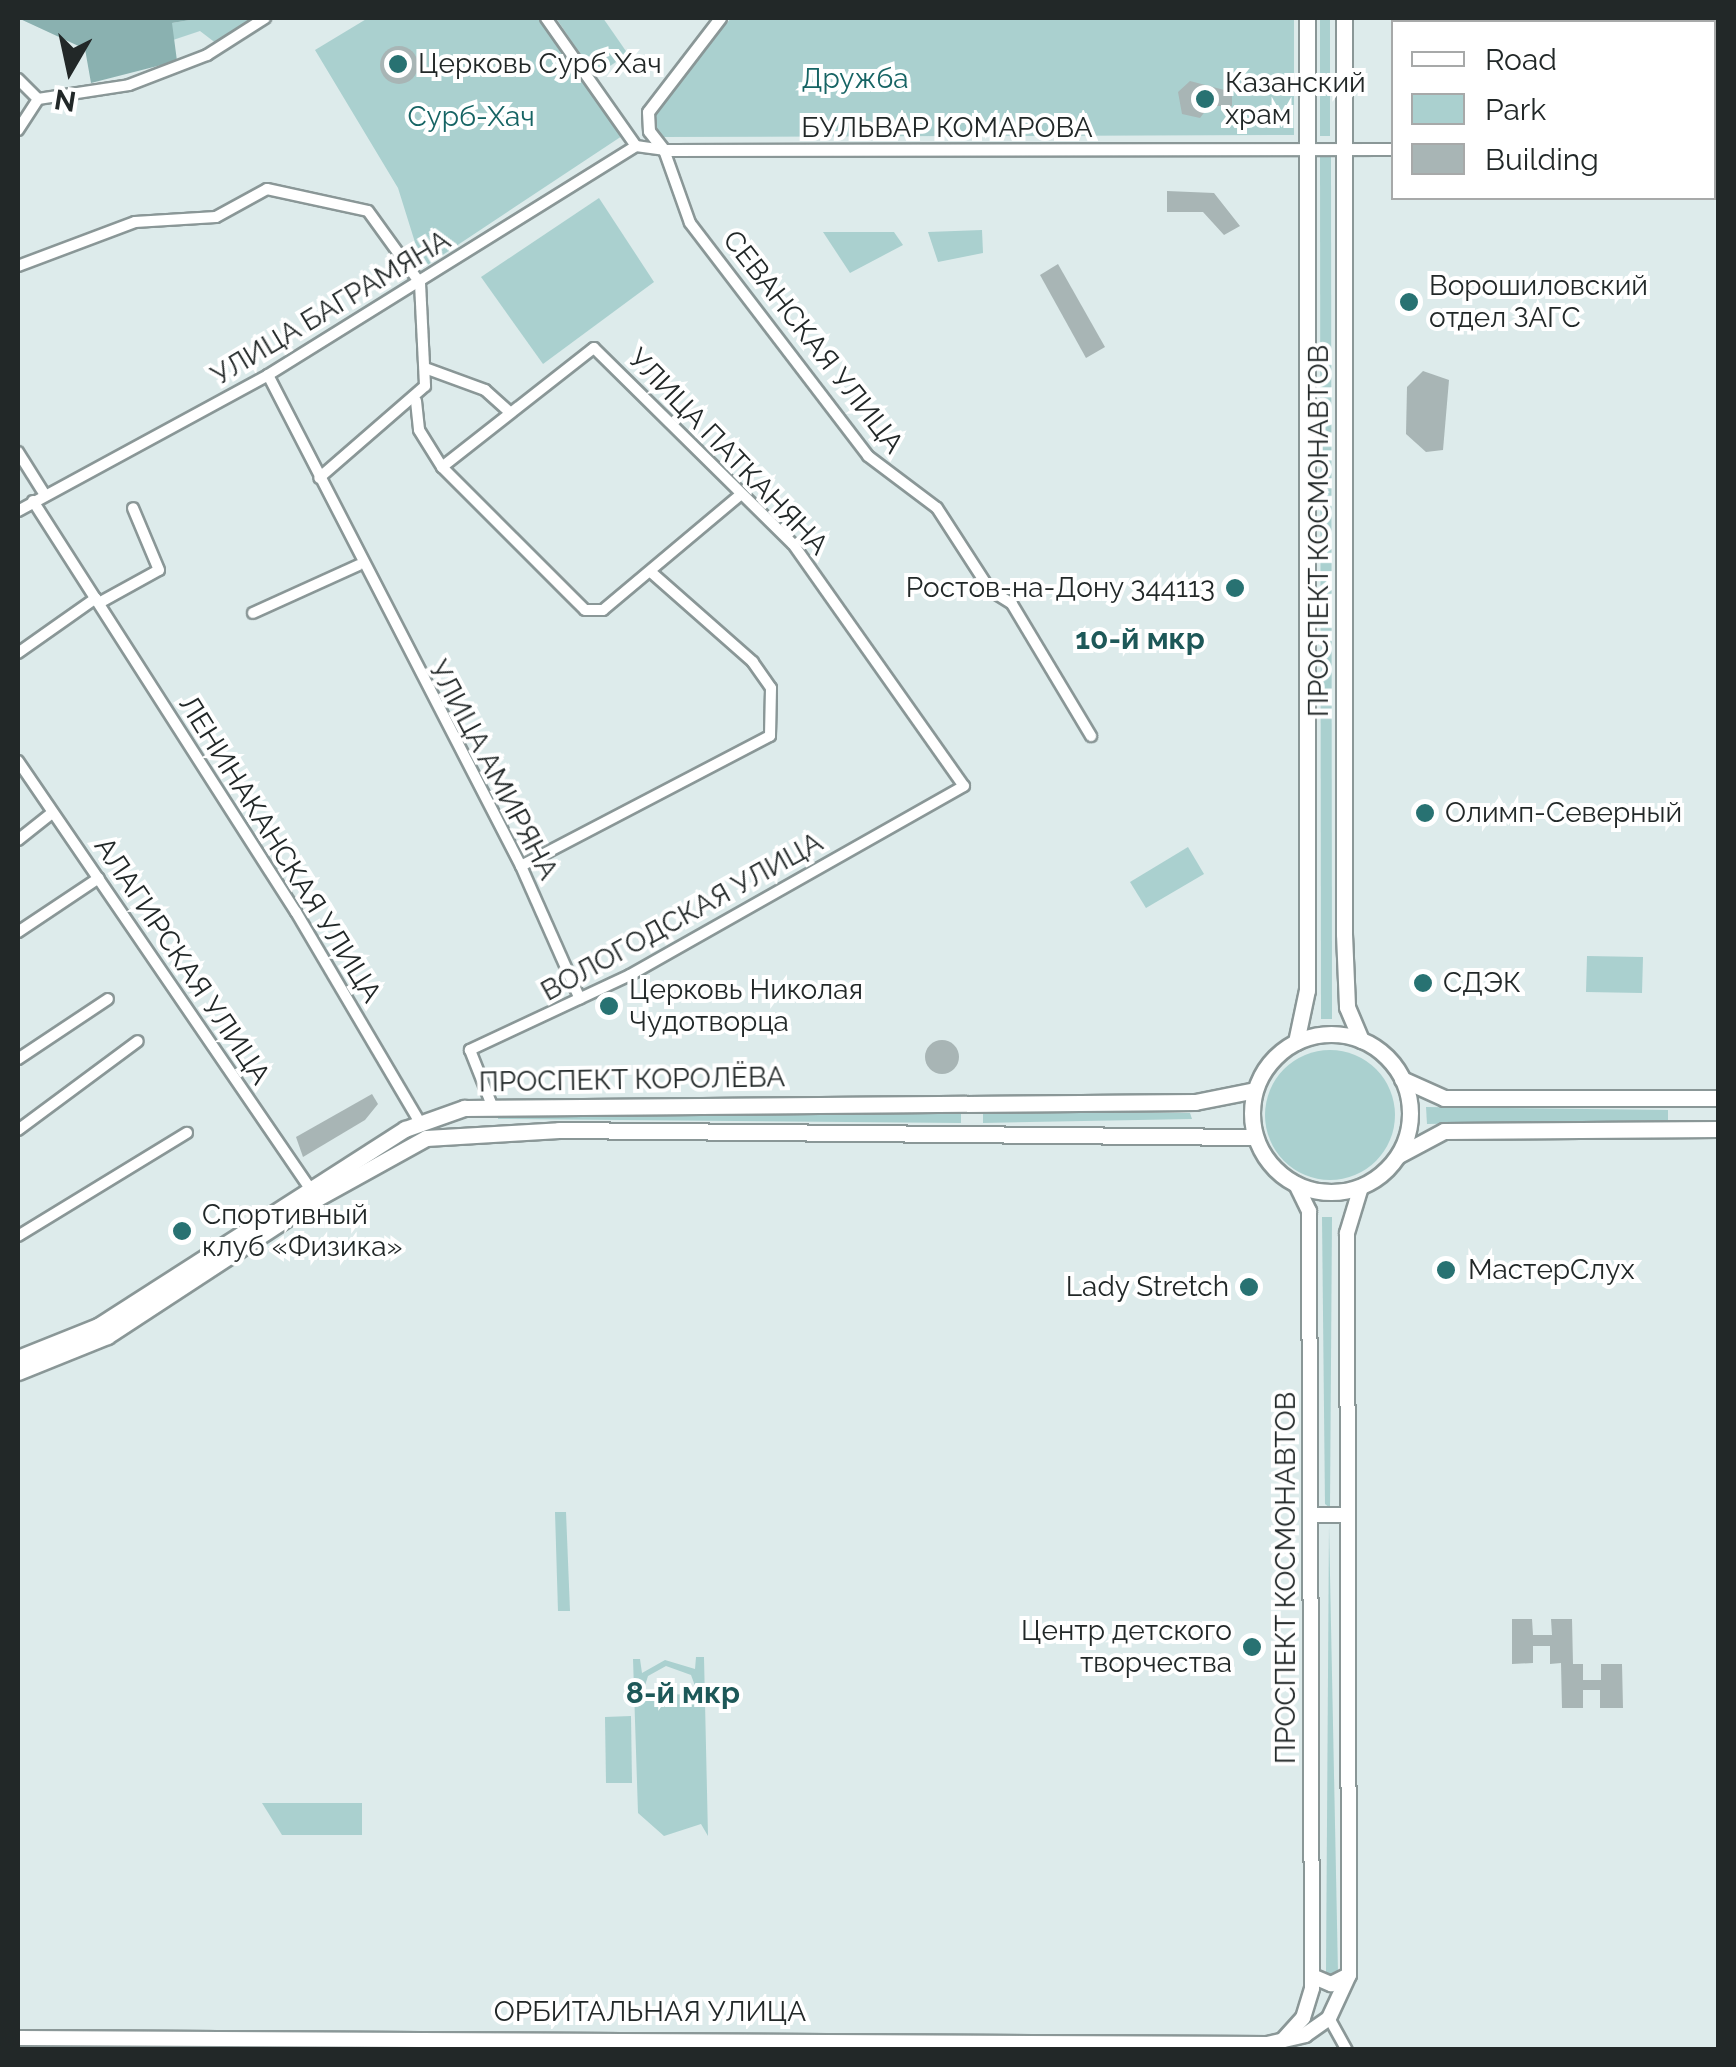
<!DOCTYPE html>
<html>
<head>
<meta charset="utf-8">
<style>
  body { margin:0 }
  #map { position:relative; width:1736px; height:2067px; overflow:hidden; background:#ddebeb; font-family:Raleway,sans-serif }
  div>[style] { position:absolute }
  .green>* { inset:0; background:#aad0cf }
  .round { border-radius:50% }
  .water>* { inset:0; background:#8ab1b0 }
  .building>* { inset:0; background:#a8b5b5 }
  .roads { filter:drop-shadow(2px 0 #8a9797) drop-shadow(-2px 0 #8a9797) drop-shadow(0 2px #8a9797) drop-shadow(0 -2px #8a9797) }
  .minor>* { height:10px; margin:-5px; padding:0 5px; transform-origin:5px; border-radius:5px; background:#fff }
  .tertiary>* { height:11px; margin:-5.5px; padding:0 5.5px; transform-origin:5.5px; border-radius:5.5px; background:#fff }
  .secondary>* { height:14px; margin:-7px; padding:0 7px; transform-origin:7px; border-radius:7px; background:#fff }
  .primary>* { height:15px; margin:-7.5px; padding:0 7.5px; transform-origin:7.5px; border-radius:7.5px; background:#fff }
  .primary>.ring { margin:-7.5px; padding:0; box-sizing:content-box; background:none; border:15px solid #fff; border-radius:50% }
  .dots>* { width:28px; height:28px; translate:-50% -50%; box-sizing:border-box; border:5px solid #fff; border-radius:50% }
  span { translate:-50% -50%; white-space:nowrap; text-align:center; line-height:1.15; -webkit-text-stroke:8px #fff; paint-order:stroke }
  .poi-label { font-size:28px; color:#222828 }
  .left { translate:0 -50%; text-align:left }
  .right { translate:-100% -50%; text-align:right }
  .park-label { font-size:28px; color:#166464 }
  .street-label { font-size:28px; color:#222828 }
  .neighbourhood-label { font-size:30px; color:#1d5858; font-weight:700 }
  .frame { position:absolute; inset:0; border:20px solid #222828; pointer-events:none }
  .legend { position:absolute; left:1391px; top:20px; width:325px; height:180px; box-sizing:border-box; background:#fff; border:2px solid #a7a9a9; margin:0; padding:12px 18px; list-style:none; font-size:30px; color:#222828 }
  .legend li { display:flex; align-items:center; gap:20px; height:50px }
  .legend b { width:50px; border:2px solid #a7a9a9 }
  .north { position:absolute; left:20px; top:20px; width:100px; height:100px; -webkit-text-stroke:8px #fff; paint-order:stroke; rotate:189deg; font-size:28px; font-weight:700; line-height:40px; text-align:center; color:#222828 }
  .north::after { content:''; display:block; margin:auto; width:35px; height:45px; background:#222828; clip-path:polygon(50% 0,100% 100%,50% 72%,0 100%) }
</style>
</head>
<body>
<div id="map">
  <div class="green">
    <i style="clip-path:polygon(202px 18px,260px 18px,217px 44px,200px 31px,170px 41px,172px 23px)"></i>
    <i style="clip-path:polygon(368px 18px,539px 18px,622px 136px,423px 268px,398px 188px,315px 50px)"></i>
    <i style="clip-path:polygon(556px 18px,603px 18px,628px 54px,595px 76px)"></i>
    <i style="clip-path:polygon(731px 18px,1294px 18px,1294px 135px,661px 137px,653px 126px,659px 105px)"></i>
    <i style="clip-path:polygon(1320px 18px,1330px 18px,1330px 136px,1320px 136px)"></i>
    <i style="clip-path:polygon(1320px 157px,1331px 157px,1332px 1019px,1321px 1019px)"></i>
    <i style="clip-path:polygon(599px 198px,654px 282px,543px 364px,481px 277px)"></i>
    <i style="clip-path:polygon(982px 230px,983px 253px,938px 262px,928px 232px)"></i>
    <i style="clip-path:polygon(823px 232px,894px 232px,903px 245px,850px 273px)"></i>
    <i style="clip-path:polygon(1188px 847px,1204px 874px,1146px 908px,1130px 882px)"></i>
    <i style="clip-path:polygon(1587px 956px,1643px 957px,1642px 993px,1586px 992px)"></i>
    <i class="round" style="left:1265px;top:1050px;width:130px;height:130px"></i>
    <i style="clip-path:polygon(1426px 1107px,1668px 1110px,1668px 1120px,1427px 1124px)"></i>
    <i style="clip-path:polygon(983px 1113px,1190px 1113px,1192px 1119px,983px 1123px)"></i>
    <i style="clip-path:polygon(961px 1114px,961px 1123px,498px 1119px,498px 1113px)"></i>
    <i style="clip-path:polygon(1322px 1217px,1332px 1217px,1330px 1508px,1325px 1504px)"></i>
    <i style="clip-path:polygon(555px 1512px,566px 1512px,570px 1611px,558px 1611px)"></i>
    <i style="clip-path:polygon(1329px 1525px,1338px 1973px,1330px 1976px,1326px 1973px)"></i>
    <i style="clip-path:polygon(evenodd,696px 1657px,704px 1657px,708px 1836px,701px 1824px,664px 1836px,638px 1813px,633px 1659px,640px 1659px,642px 1673px,665px 1660px,695px 1669px,696px 1657px,666px 1666px,691px 1675px,698px 1694px,642px 1695px,648px 1676px,666px 1666px)"></i>
    <i style="clip-path:polygon(631px 1716px,632px 1783px,606px 1783px,605px 1717px)"></i>
    <i style="clip-path:polygon(262px 1803px,362px 1803px,362px 1835px,282px 1835px)"></i>
  </div>
  <div class="water">
    <i style="clip-path:polygon(18px 18px,202px 18px,172px 23px,177px 61px,91px 83px,85px 49px)"></i>
  </div>
  <div class="building">
    <i class="round" style="left:380px;top:46px;width:38px;height:38px"></i>
    <i style="clip-path:polygon(1190px 81px,1232px 92px,1232px 106px,1209px 106px,1200px 118px,1182px 114px,1178px 92px)"></i>
    <i style="clip-path:polygon(1167px 191px,1214px 193px,1240px 226px,1224px 235px,1203px 212px,1167px 212px)"></i>
    <i style="clip-path:polygon(1058px 264px,1105px 347px,1086px 358px,1040px 275px)"></i>
    <i style="clip-path:polygon(1423px 371px,1449px 380px,1443px 450px,1426px 452px,1406px 434px,1407px 387px)"></i>
    <i class="round" style="left:925px;top:1040px;width:34px;height:34px"></i>
    <i style="clip-path:polygon(372px 1094px,378px 1104px,365px 1120px,303px 1157px,296px 1137px)"></i>
    <i style="clip-path:polygon(1512px 1619px,1532px 1619px,1533px 1635px,1552px 1635px,1551px 1619px,1572px 1619px,1573px 1664px,1583px 1664px,1583px 1680px,1601px 1680px,1601px 1664px,1622px 1664px,1623px 1708px,1600px 1708px,1600px 1690px,1583px 1690px,1583px 1708px,1562px 1708px,1561px 1663px,1550px 1664px,1550px 1646px,1533px 1646px,1533px 1663px,1512px 1664px)"></i>
  </div>
  <div class="roads">
    <div class="minor">
      <i style="left:546px;top:18px;width:156px;rotate:54.9deg"></i>
      <i style="left:1649px;top:18px;width:4px;rotate:90deg"></i>
      <i style="left:18px;top:79px;width:28px;rotate:45deg"></i>
      <i style="left:18px;top:130px;width:37px;rotate:-57deg"></i>
      <i style="left:38px;top:99px;width:92px;rotate:-8.7deg"></i>
      <i style="left:129px;top:85px;width:84px;rotate:-21deg"></i>
      <i style="left:207px;top:55px;width:69px;rotate:-32.5deg"></i>
      <i style="left:18px;top:266px;width:125px;rotate:-20.6deg"></i>
      <i style="left:135px;top:222px;width:81px;rotate:-3.5deg"></i>
      <i style="left:216px;top:217px;width:58px;rotate:-28.8deg"></i>
      <i style="left:267px;top:189px;width:103px;rotate:12.3deg"></i>
      <i style="left:368px;top:211px;width:89px;rotate:54.2deg"></i>
      <i style="left:420px;top:283px;width:103px;rotate:87.2deg"></i>
      <i style="left:425px;top:386px;width:140px;rotate:139deg"></i>
      <i style="left:425px;top:368px;width:64px;rotate:20.1deg"></i>
      <i style="left:485px;top:390px;width:30px;rotate:42deg"></i>
      <i style="left:268px;top:375px;width:552px;rotate:62.74deg"></i>
      <i style="left:521px;top:866px;width:145px;rotate:66.1deg"></i>
      <i style="left:416px;top:401px;width:29px;rotate:84deg"></i>
      <i style="left:419px;top:430px;width:44px;rotate:58.1deg"></i>
      <i style="left:442px;top:467px;width:202px;rotate:45deg"></i>
      <i style="left:585px;top:610px;width:18px"></i>
      <i style="left:603px;top:610px;width:177px;rotate:-40deg"></i>
      <i style="left:18px;top:452px;width:51px;rotate:57.9deg"></i>
      <i style="left:442px;top:467px;width:193px;rotate:-38.1deg"></i>
      <i style="left:594px;top:348px;width:279px;rotate:44.6deg"></i>
      <i style="left:793px;top:544px;width:296px;rotate:54.8deg"></i>
      <i style="left:964px;top:786px;width:384px;rotate:150.5deg"></i>
      <i style="left:630px;top:975px;width:177px;rotate:154.9deg"></i>
      <i style="left:470px;top:1050px;width:57px;rotate:68.4deg"></i>
      <i style="left:33px;top:501px;width:488px;rotate:57.4deg"></i>
      <i style="left:296px;top:912px;width:243px;rotate:59.5deg"></i>
      <i style="left:18px;top:511px;width:285px;rotate:-28.5deg"></i>
      <i style="left:268px;top:375px;width:433px;rotate:-31.9deg"></i>
      <i style="left:636px;top:146px;width:28px;rotate:8deg"></i>
      <i style="left:664px;top:150px;width:77px;rotate:70.4deg"></i>
      <i style="left:690px;top:223px;width:293px;rotate:52.6deg"></i>
      <i style="left:868px;top:456px;width:86px;rotate:37deg"></i>
      <i style="left:937px;top:508px;width:98px;rotate:57.1deg"></i>
      <i style="left:990px;top:590px;width:26px;rotate:32deg"></i>
      <i style="left:1012px;top:604px;width:154px;rotate:59.1deg"></i>
      <i style="left:99px;top:603px;width:68px;rotate:-28.8deg"></i>
      <i style="left:159px;top:570px;width:67px;rotate:-112.8deg"></i>
      <i style="left:253px;top:613px;width:116px;rotate:-24.4deg"></i>
      <i style="left:18px;top:653px;width:95px;rotate:-35.2deg"></i>
      <i style="left:18px;top:761px;width:516px;rotate:55.66deg"></i>
      <i style="left:18px;top:840px;width:43px;rotate:-38.5deg"></i>
      <i style="left:521px;top:866px;width:281px;rotate:-27.6deg"></i>
      <i style="left:770px;top:736px;width:48px;rotate:-88.8deg"></i>
      <i style="left:771px;top:688px;width:32px;rotate:-125deg"></i>
      <i style="left:753px;top:662px;width:135px;rotate:-138.6deg"></i>
      <i style="left:18px;top:932px;width:97px;rotate:-33.7deg"></i>
      <i style="left:18px;top:1059px;width:108px;rotate:-33.7deg"></i>
      <i style="left:18px;top:1130px;width:149px;rotate:-36.6deg"></i>
      <i style="left:18px;top:1236px;width:198px;rotate:-31.4deg"></i>
      <i style="left:1329px;top:2018px;width:37px;rotate:61deg"></i>
    </div>
    <div class="tertiary">
      <i style="left:720px;top:18px;width:118px;rotate:127.5deg"></i>
      <i style="left:648px;top:112px;width:19px;rotate:87deg"></i>
      <i style="left:649px;top:131px;width:24px;rotate:52deg"></i>
      <i style="left:664px;top:150px;width:730px;rotate:-0.08deg"></i>
      <i style="left:1714px;top:148px;width:4px"></i>
    </div>
    <div class="secondary">
      <i style="left:1311px;top:1515px;width:37px"></i>
      <i style="left:1312px;top:1976px;width:21px;rotate:23deg"></i>
      <i style="left:1331px;top:1984px;width:20px;rotate:-27deg"></i>
      <i style="left:18px;top:2038px;width:1249px;rotate:0.28deg"></i>
      <i style="left:1267px;top:2044px;width:39px;rotate:-13deg"></i>
      <i style="left:1305px;top:2035px;width:29px;rotate:-35deg"></i>
      <i style="left:1329px;top:2018px;width:47px;rotate:-65.1deg"></i>
      <i style="left:1349px;top:1975px;width:742px;rotate:-90.15deg"></i>
      <i style="left:1347px;top:1233px;width:48px;rotate:-73.1deg"></i>
      <i style="left:1283px;top:2040px;width:30px;rotate:-48deg"></i>
      <i style="left:1303px;top:2018px;width:31px;rotate:-73deg"></i>
      <i style="left:1312px;top:1988px;width:777px;rotate:-90.22deg"></i>
      <i style="left:1309px;top:1211px;width:30px;rotate:-116deg"></i>
    </div>
    <div class="primary">
      <i style="left:1344px;top:18px;width:916px;rotate:90deg"></i>
      <i style="left:1344px;top:934px;width:73px;rotate:87.6deg"></i>
      <i style="left:1347px;top:1007px;width:36px;rotate:67deg"></i>
      <i class="ring" style="left:1252px;top:1034px;width:143px;height:143px"></i>
      <i style="left:1296px;top:1042px;width:53px;rotate:-78.1deg"></i>
      <i style="left:1307px;top:990px;width:972px;rotate:-90deg"></i>
      <i style="left:1402px;top:1079px;width:46px;rotate:24.3deg"></i>
      <i style="left:1444px;top:1098px;width:274px"></i>
      <i style="left:1399px;top:1155px;width:51px;rotate:-28.1deg"></i>
      <i style="left:1444px;top:1131px;width:274px;rotate:-0.4deg"></i>
      <i style="left:18px;top:1358px;width:86px;rotate:-21.8deg"></i>
      <i style="left:98px;top:1326px;width:365px;rotate:-32.7deg"></i>
      <i style="left:405px;top:1129px;width:63px;rotate:-19.6deg"></i>
      <i style="left:464px;top:1108px;width:731px;rotate:-0.47deg"></i>
      <i style="left:1195px;top:1102px;width:61px;rotate:-11.3deg"></i>
      <i style="left:18px;top:1372px;width:96px;rotate:-22deg"></i>
      <i style="left:107px;top:1336px;width:250px;rotate:-33.2deg"></i>
      <i style="left:316px;top:1199px;width:126px;rotate:-29deg"></i>
      <i style="left:426px;top:1138px;width:133px;rotate:-3.4deg"></i>
      <i style="left:559px;top:1130px;width:696px;rotate:0.58deg"></i>
    </div>
  </div>
  <div class="dots">
    <i style="left:398px;top:64px;background:#287272"></i>
    <i style="left:1205px;top:99px;background:#287272"></i>
    <i style="left:1409px;top:302px;background:#287272"></i>
    <i style="left:1235px;top:588px;background:#287272"></i>
    <i style="left:1425px;top:813px;background:#287272"></i>
    <i style="left:1423px;top:983px;background:#287272"></i>
    <i style="left:609px;top:1006px;background:#287272"></i>
    <i style="left:182px;top:1231px;background:#287272"></i>
    <i style="left:1446px;top:1270px;background:#287272"></i>
    <i style="left:1249px;top:1287px;background:#287272"></i>
    <i style="left:1252px;top:1647px;background:#287272"></i>
  </div>
  <div class="poi-label">
    <span class="left" style="left:418px;top:64px">Церковь Сурб Хач</span>
    <span class="left" style="left:1225px;top:99px">Казанский<br>храм</span>
    <span class="left" style="left:1429px;top:302px">Ворошиловский<br>отдел ЗАГС</span>
    <span class="right" style="left:1215px;top:588px">Ростов-на-Дону 344113</span>
    <span class="left" style="left:1445px;top:813px">Олимп-Северный</span>
    <span class="left" style="left:1443px;top:983px">СДЭК</span>
    <span class="left" style="left:629px;top:1006px">Церковь Николая<br>Чудотворца</span>
    <span class="left" style="left:202px;top:1231px">Спортивный<br>клуб «Физика»</span>
    <span class="left" style="left:1468px;top:1270px">МастерСлух</span>
    <span class="right" style="left:1229px;top:1287px">Lady Stretch</span>
    <span class="right" style="left:1232px;top:1647px">Центр детского<br>творчества</span>
  </div>
  <div class="park-label">
    <span style="left:855px;top:79px">Дружба</span>
    <span style="left:471px;top:117px">Сурб-Хач</span>
  </div>
  <div class="street-label">
    <span style="left:947px;top:128px">БУЛЬВАР КОМАРОВА</span>
    <span style="left:331px;top:308px;rotate:-31deg">УЛИЦА БАГРАМЯНА</span>
    <span style="left:813px;top:342px;rotate:52deg">СЕВАНСКАЯ УЛИЦА</span>
    <span style="left:728px;top:452px;rotate:46deg">УЛИЦА ПАТКАНЯНА</span>
    <span style="left:1319px;top:531px;rotate:-90deg">ПРОСПЕКТ КОСМОНАВТОВ</span>
    <span style="left:493px;top:770px;rotate:62deg">УЛИЦА АМИРЯНА</span>
    <span style="left:280px;top:849px;rotate:58deg">ЛЕНИНАКАНСКАЯ УЛИЦА</span>
    <span style="left:682px;top:917px;rotate:-29deg">ВОЛОГОДСКАЯ УЛИЦА</span>
    <span style="left:182px;top:961px;rotate:56deg">АЛАГИРСКАЯ УЛИЦА</span>
    <span style="left:632px;top:1080px;rotate:-1deg">ПРОСПЕКТ КОРОЛЁВА</span>
    <span style="left:1286px;top:1578px;rotate:-90deg">ПРОСПЕКТ КОСМОНАВТОВ</span>
    <span style="left:650px;top:2012px">ОРБИТАЛЬНАЯ УЛИЦА</span>
  </div>
  <div class="neighbourhood-label">
    <span style="left:1140px;top:639px">10-й мкр</span>
    <span style="left:683px;top:1693px">8-й мкр</span>
  </div>
  <div class="frame"></div>
  <ul class="legend">
  <li><b style="height:12px;background:#fff"></b>Road</li>
  <li><b style="height:28px;background:#aad0cf"></b>Park</li>
  <li><b style="height:28px;background:#a8b5b5"></b>Building</li>
  </ul>
  <div class="north">N</div>
</div>
</body>
</html>
